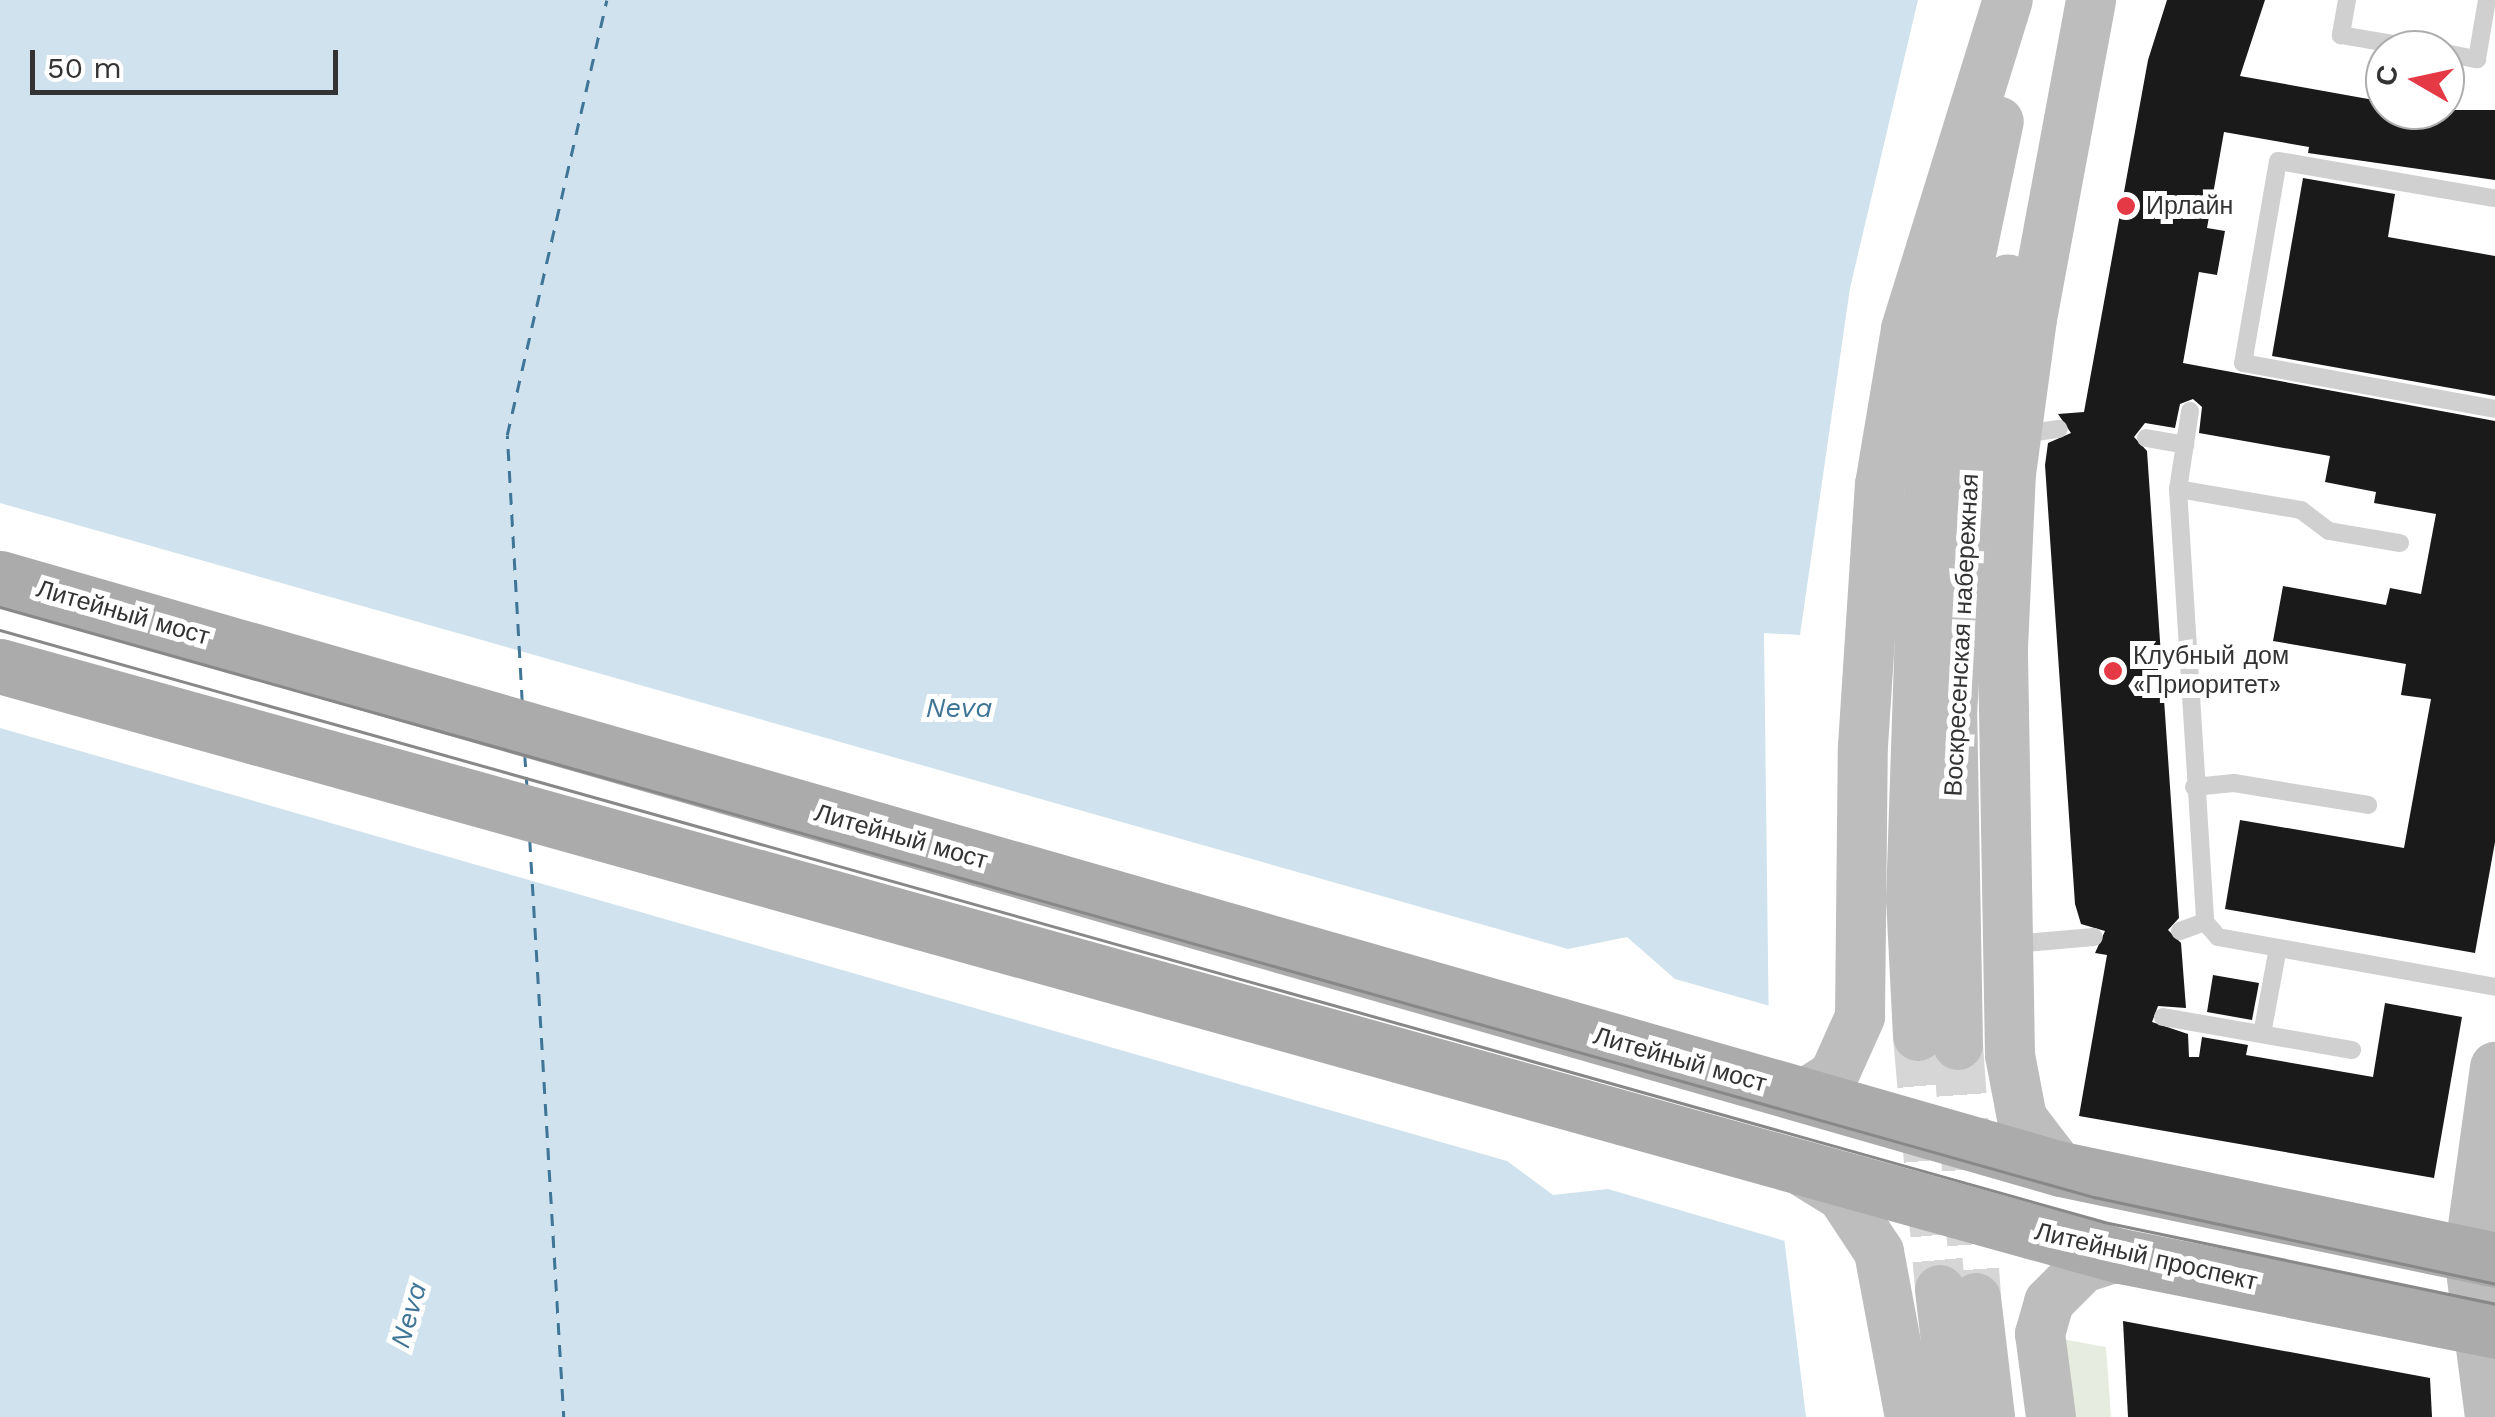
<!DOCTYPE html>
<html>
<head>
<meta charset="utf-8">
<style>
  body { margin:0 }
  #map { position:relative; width:2495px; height:1417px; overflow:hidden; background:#fff; font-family:"Work Sans",sans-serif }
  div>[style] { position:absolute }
  .green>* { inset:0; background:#e6ecdf }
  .water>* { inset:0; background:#cfe2ee }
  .pier>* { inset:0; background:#fff }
  .ferry>* { height:2.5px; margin-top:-1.25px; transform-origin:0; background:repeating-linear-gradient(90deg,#3f7597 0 12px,transparent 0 22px) }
  .building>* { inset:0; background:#1a1a1a }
  .secondary-tunnel>* { height:50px; margin-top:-25px; transform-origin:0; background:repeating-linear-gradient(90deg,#d6d6d6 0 50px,transparent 0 75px) }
  .lane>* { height:18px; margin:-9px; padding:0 9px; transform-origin:9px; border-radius:9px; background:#d0d0d0 }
  .secondary>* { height:50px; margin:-25px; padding:0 25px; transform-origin:25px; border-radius:25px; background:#bdbdbd }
  .primary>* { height:55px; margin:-27.5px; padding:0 27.5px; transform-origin:27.5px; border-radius:27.5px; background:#ababab }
  .tram>* { height:2.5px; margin:-1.25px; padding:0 1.25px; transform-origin:1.25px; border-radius:1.25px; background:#888 }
  .dots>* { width:28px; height:28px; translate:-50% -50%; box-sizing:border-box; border:5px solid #fff; border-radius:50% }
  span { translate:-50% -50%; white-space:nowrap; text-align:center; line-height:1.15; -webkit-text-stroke:10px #fff; paint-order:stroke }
  .poi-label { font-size:25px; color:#333 }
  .left { translate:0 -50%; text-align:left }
  .street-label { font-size:25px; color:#333 }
  .water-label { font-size:28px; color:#3f7597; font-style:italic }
  .north { position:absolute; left:2365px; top:30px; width:100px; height:100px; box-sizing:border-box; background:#fff; border:2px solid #adadad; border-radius:50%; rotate:279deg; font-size:28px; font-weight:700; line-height:40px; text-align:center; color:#333 }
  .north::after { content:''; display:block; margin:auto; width:35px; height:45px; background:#e63946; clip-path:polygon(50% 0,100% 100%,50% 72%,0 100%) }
  .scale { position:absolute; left:30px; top:50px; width:308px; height:45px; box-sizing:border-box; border:5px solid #333; border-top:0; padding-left:12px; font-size:30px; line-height:35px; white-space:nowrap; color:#333; -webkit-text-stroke:8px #fff; paint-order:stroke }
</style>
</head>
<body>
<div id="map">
  <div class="green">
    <i style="clip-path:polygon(2056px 1338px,2106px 1347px,2111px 1417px,2068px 1417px)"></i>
  </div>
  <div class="water">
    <i style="clip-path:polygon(0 0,1918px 0,1850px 288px,1800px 635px,1764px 633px,1770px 1123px,1806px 1417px,0 1417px)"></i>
  </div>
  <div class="pier">
    <i style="clip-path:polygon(0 503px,1568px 949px,1627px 937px,1675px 979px,1770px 1006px,1785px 1241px,1608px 1189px,1553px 1195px,1507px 1161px,0 728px)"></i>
  </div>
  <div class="ferry">
    <i style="left:522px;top:702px;width:267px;rotate:-93.2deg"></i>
    <i style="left:507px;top:435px;width:446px;rotate:-77.1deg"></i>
    <i style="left:525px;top:755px;width:32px;rotate:86deg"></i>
    <i style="left:530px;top:840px;width:578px;rotate:86.63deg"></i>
  </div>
  <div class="building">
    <i style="clip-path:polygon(2167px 0,2265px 0,2240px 76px,2385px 102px,2385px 110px,2495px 110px,2495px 180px,2308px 153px,2309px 147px,2224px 132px,2207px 228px,2225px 231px,2217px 275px,2199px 272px,2183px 363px,2495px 421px,2495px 842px,2475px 953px,2225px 909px,2240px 820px,2404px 848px,2431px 699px,2401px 695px,2406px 664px,2273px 641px,2283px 586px,2386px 605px,2390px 588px,2421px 594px,2436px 514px,2374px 503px,2376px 492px,2325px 482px,2330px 456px,2199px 433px,2202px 407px,2193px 399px,2180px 404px,2175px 428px,2145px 423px,2134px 437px,2147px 451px,2179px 918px,2168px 930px,2181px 943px,2186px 1008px,2158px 1006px,2152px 1022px,2188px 1034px,2189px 1057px,2199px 1057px,2202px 1037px,2248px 1045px,2246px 1055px,2373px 1077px,2385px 1003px,2462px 1017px,2434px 1178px,2079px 1116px,2107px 955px,2095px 953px,2105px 931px,2081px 924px,2075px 904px,2045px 465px,2048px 443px,2071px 433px,2058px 414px,2084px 412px,2148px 60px)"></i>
    <i style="clip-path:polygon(2303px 178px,2395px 194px,2388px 237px,2495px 256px,2495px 396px,2272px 356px)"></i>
    <i style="clip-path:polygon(2213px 975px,2259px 983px,2252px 1020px,2207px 1012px)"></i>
    <i style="clip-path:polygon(2123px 1321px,2430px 1378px,2432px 1417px,2128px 1417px)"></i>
  </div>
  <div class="secondary-tunnel">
    <i style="left:1918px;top:1036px;width:255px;rotate:85deg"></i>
    <i style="left:1958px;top:1045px;width:254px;rotate:85.9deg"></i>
  </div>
  <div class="lane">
    <i style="left:2347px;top:0;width:36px;rotate:100deg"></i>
    <i style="left:2341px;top:35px;width:88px;rotate:9.8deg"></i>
    <i style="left:2445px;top:53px;width:33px;rotate:11deg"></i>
    <i style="left:2477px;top:59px;width:60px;rotate:-80.4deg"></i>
    <i style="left:2493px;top:198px;width:218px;rotate:-170.2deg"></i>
    <i style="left:2278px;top:161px;width:205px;rotate:99.8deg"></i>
    <i style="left:2243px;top:363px;width:256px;rotate:10.3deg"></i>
    <i style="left:2190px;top:411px;width:79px;rotate:98.7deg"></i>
    <i style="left:2178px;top:489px;width:434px;rotate:86.4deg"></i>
    <i style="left:2205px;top:922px;width:20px;rotate:49deg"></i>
    <i style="left:2218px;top:937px;width:281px;rotate:10.2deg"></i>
    <i style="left:2022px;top:434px;width:37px;rotate:-8deg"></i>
    <i style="left:2146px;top:438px;width:40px;rotate:10deg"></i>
    <i style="left:2178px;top:489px;width:125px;rotate:9.7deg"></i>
    <i style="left:2301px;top:510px;width:35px;rotate:37deg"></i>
    <i style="left:2329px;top:531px;width:72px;rotate:9.6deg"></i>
    <i style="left:2194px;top:787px;width:40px;rotate:-5.7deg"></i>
    <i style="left:2234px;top:783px;width:136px;rotate:9.3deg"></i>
    <i style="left:2180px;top:931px;width:27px;rotate:-20deg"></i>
    <i style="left:2013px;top:944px;width:81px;rotate:-4.9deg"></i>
    <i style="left:2163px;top:1017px;width:192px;rotate:9.9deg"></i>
    <i style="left:2262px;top:1034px;width:87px;rotate:-79.5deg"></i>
  </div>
  <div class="secondary">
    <i style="left:1918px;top:1036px;width:136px;rotate:-92.9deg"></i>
    <i style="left:1911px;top:900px;width:336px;rotate:-88.1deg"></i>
    <i style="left:1922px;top:564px;width:148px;rotate:-84.2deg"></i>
    <i style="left:1937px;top:417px;width:302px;rotate:-78.2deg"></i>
    <i style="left:1958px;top:1045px;width:330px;rotate:-91deg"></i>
    <i style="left:1952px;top:715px;width:171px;rotate:-86.7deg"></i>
    <i style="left:1962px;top:544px;width:128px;rotate:-83.3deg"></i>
    <i style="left:1977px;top:417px;width:141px;rotate:-77.3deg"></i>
    <i style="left:1803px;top:1095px;width:37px;rotate:-33deg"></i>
    <i style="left:1834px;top:1075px;width:64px;rotate:-65.9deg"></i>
    <i style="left:1860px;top:1017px;width:271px;rotate:-89.4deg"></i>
    <i style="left:1863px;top:746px;width:262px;rotate:-86.3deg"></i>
    <i style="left:1880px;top:485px;width:158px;rotate:-80.5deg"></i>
    <i style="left:1906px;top:329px;width:344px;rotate:-72.8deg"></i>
    <i style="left:2061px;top:1169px;width:64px;rotate:-127.4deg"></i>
    <i style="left:2022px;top:1118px;width:64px;rotate:-100.8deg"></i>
    <i style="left:2010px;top:1055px;width:407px;rotate:-91deg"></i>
    <i style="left:2003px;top:648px;width:174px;rotate:-87.4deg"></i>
    <i style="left:2011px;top:474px;width:156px;rotate:-82.3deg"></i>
    <i style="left:2032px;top:319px;width:324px;rotate:-79.5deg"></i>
    <i style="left:1800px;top:1170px;width:49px;rotate:31.8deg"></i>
    <i style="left:1842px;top:1196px;width:67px;rotate:56.5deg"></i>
    <i style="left:1879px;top:1252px;width:168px;rotate:79.4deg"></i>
    <i style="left:1940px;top:1290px;width:128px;rotate:83.3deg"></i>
    <i style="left:1976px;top:1298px;width:120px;rotate:83.3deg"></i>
    <i style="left:2051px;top:1417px;width:84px;rotate:-97.5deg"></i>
    <i style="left:2040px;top:1334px;width:33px;rotate:-74deg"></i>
    <i style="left:2049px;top:1302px;width:48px;rotate:-45deg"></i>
    <i style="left:2083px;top:1268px;width:40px;rotate:-18deg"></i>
    <i style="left:2490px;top:1417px;width:163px;rotate:-97.4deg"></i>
    <i style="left:2469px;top:1255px;width:190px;rotate:-82.1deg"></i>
  </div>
  <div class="primary">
    <i style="left:0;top:578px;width:2144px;rotate:16deg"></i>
    <i style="left:2061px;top:1169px;width:443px;rotate:11.8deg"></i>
    <i style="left:0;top:666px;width:2202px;rotate:15.55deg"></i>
    <i style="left:2121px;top:1256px;width:381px;rotate:11.3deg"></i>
  </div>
  <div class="tram">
    <i style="left:0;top:607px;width:2176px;rotate:15.74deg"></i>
    <i style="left:2094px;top:1197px;width:410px;rotate:12.2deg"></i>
    <i style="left:0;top:630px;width:2186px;rotate:15.71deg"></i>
    <i style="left:2104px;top:1222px;width:400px;rotate:11.8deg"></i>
  </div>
  <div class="dots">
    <i style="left:2126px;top:206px;background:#e63946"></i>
    <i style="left:2113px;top:671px;background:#e63946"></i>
  </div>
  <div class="poi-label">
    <span class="left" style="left:2146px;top:206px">Ирлайн</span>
    <span class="left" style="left:2133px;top:671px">Клубный дом<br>«Приоритет»</span>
  </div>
  <div class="street-label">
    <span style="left:123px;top:613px;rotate:16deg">Литейный мост</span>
    <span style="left:1962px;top:635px;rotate:-87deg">Воскресенская набережная</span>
    <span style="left:901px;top:837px;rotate:16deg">Литейный мост</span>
    <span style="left:1680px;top:1060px;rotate:16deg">Литейный мост</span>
    <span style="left:2146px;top:1257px;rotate:13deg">Литейный проспект</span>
  </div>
  <div class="water-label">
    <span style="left:959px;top:708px">Neva</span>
    <span style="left:409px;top:1315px;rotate:-74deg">Neva</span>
  </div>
  <div class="north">С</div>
  <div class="scale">50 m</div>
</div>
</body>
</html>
